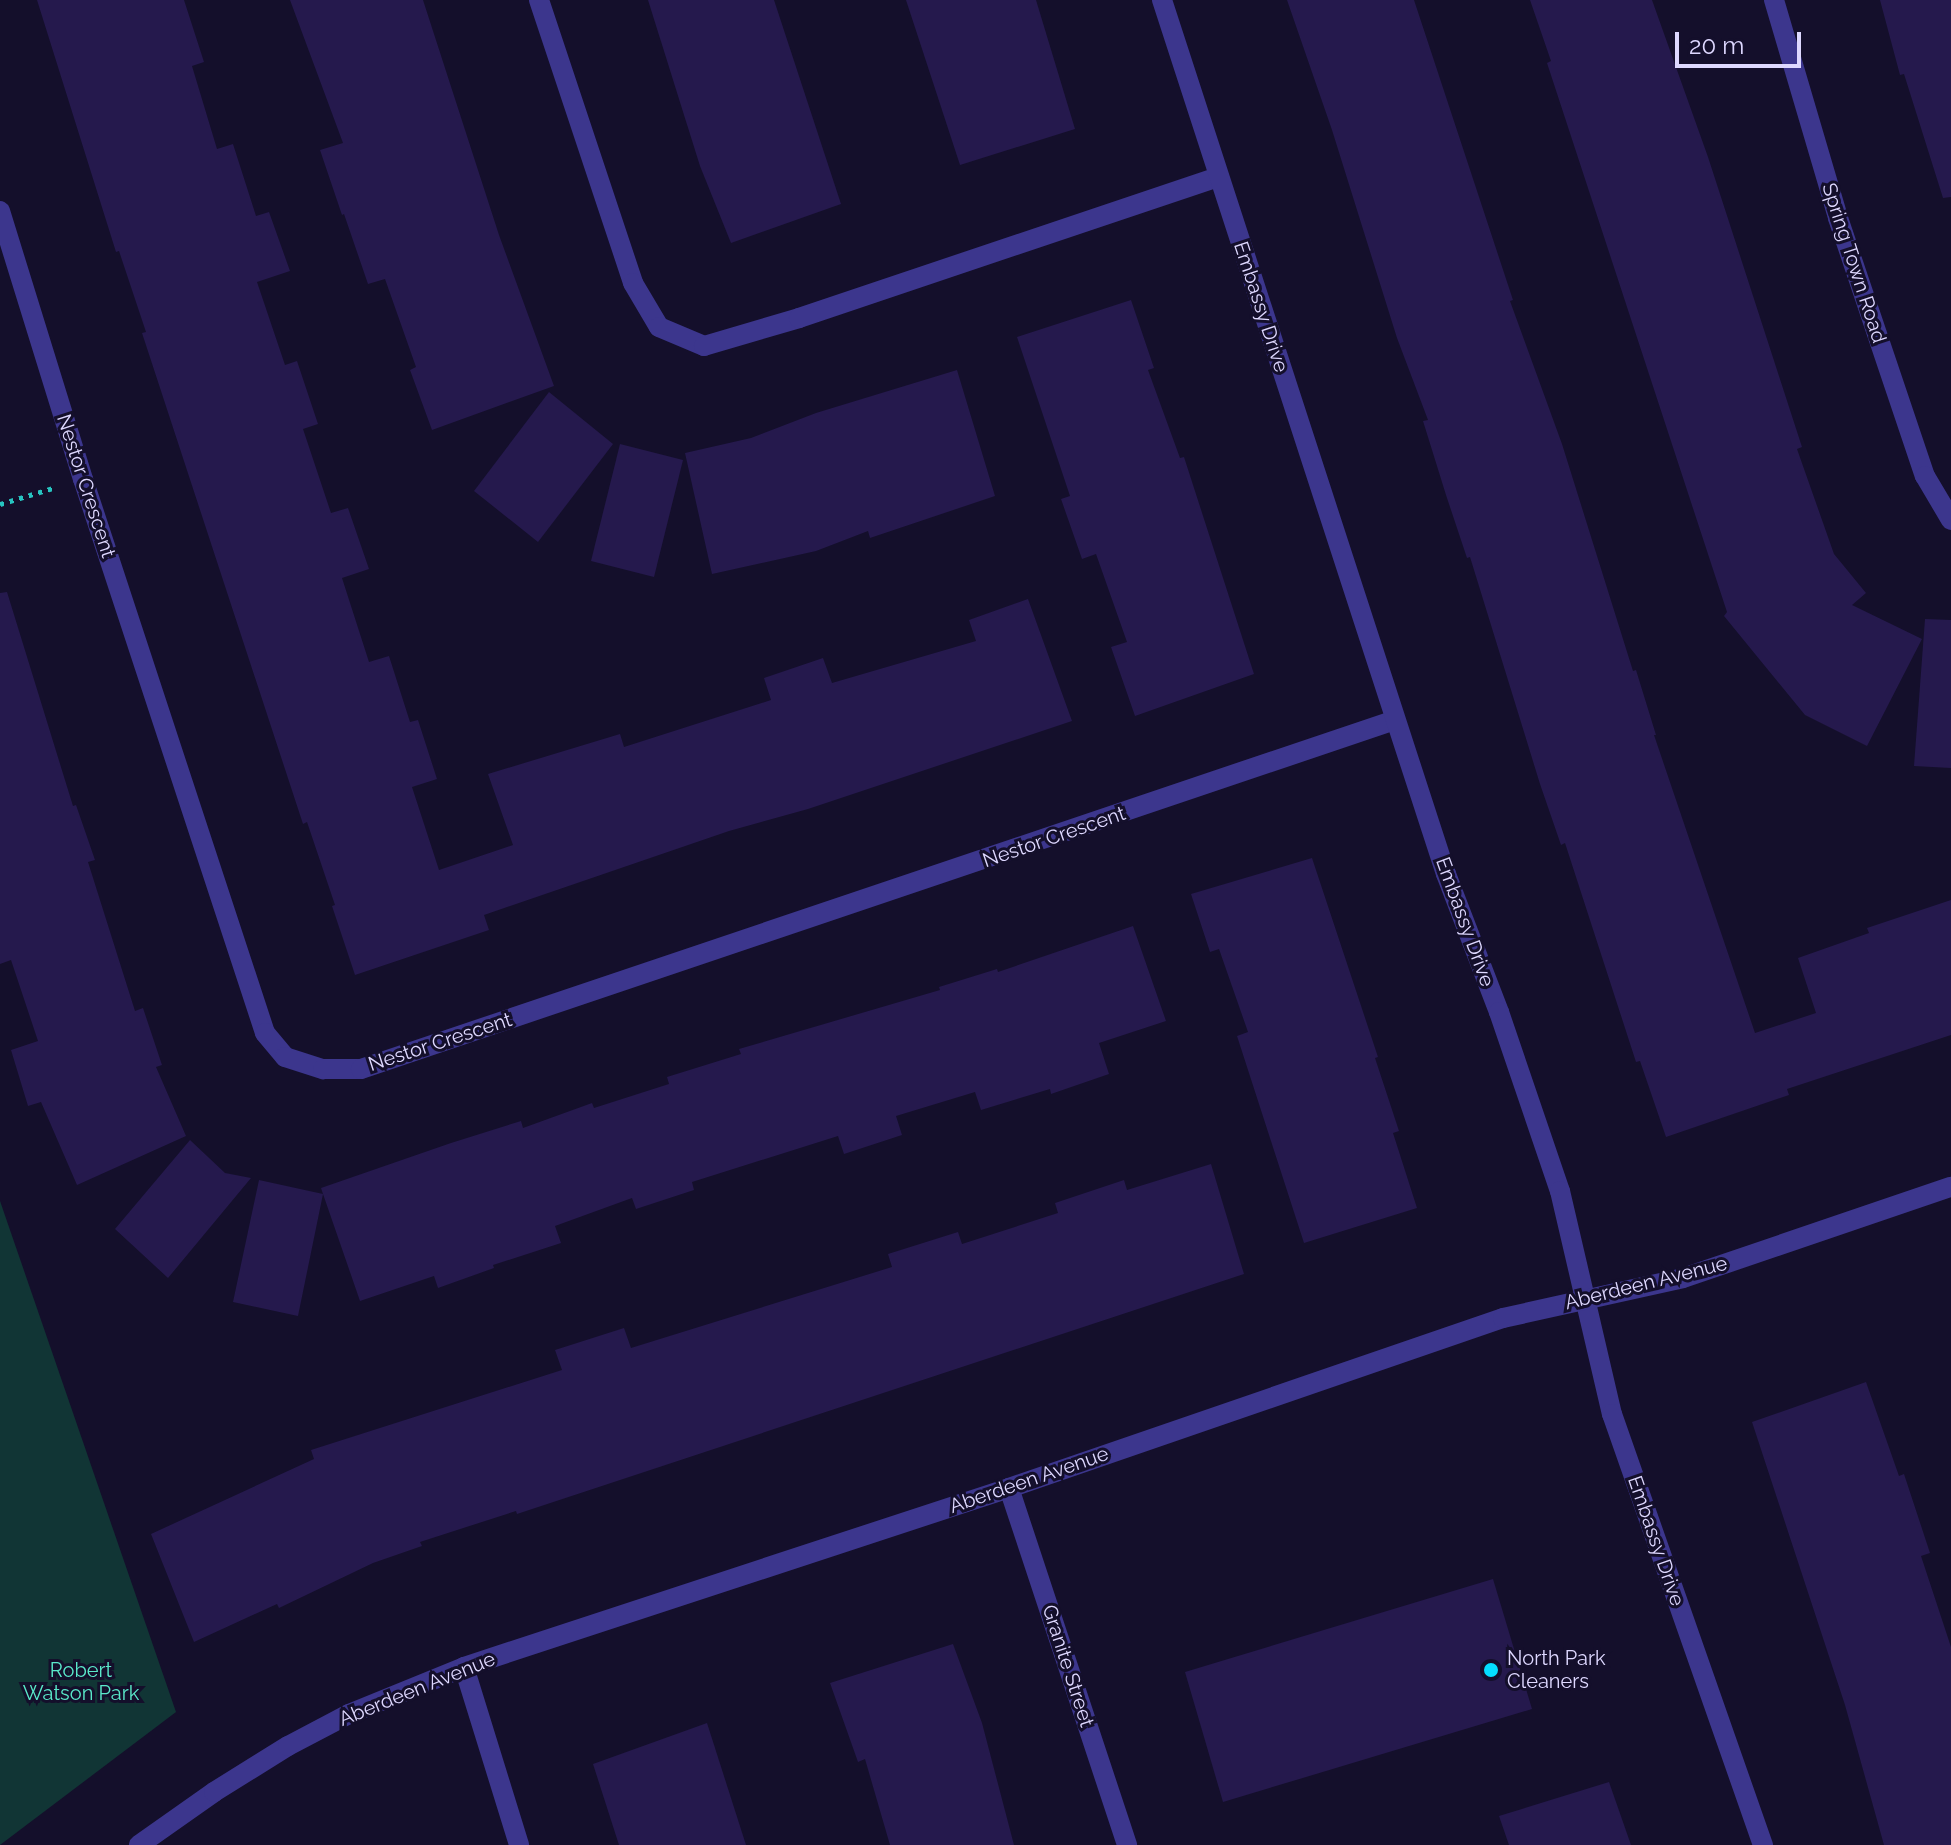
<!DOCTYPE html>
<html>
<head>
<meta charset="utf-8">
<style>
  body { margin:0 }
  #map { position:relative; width:1951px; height:1845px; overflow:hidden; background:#140f2b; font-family:Raleway,sans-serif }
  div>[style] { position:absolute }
  .green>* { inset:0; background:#113535 }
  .building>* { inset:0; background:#25194d }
  .path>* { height:5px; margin-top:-2.5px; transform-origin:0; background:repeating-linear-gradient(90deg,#27c4c0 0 4px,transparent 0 10px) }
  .minor>* { height:20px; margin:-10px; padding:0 10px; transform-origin:10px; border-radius:10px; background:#3c368d }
  .tertiary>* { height:20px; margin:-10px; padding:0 10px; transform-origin:10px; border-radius:10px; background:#3c368d }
  .dots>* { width:22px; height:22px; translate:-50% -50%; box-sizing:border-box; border:4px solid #140f2b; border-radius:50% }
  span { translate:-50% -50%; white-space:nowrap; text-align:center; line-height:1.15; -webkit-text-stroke:6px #140f2b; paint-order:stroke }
  .street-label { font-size:20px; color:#ded8ff }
  .poi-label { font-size:20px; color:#ded8ff }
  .left { translate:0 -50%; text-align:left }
  .park-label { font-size:20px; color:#5ae9ca }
  .scale { position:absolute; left:1675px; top:32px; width:126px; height:36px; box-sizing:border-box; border:4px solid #ded8ff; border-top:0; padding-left:10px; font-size:24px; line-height:28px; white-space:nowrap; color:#ded8ff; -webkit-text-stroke:6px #140f2b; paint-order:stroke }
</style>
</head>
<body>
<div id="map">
  <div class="green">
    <i style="clip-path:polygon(0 1201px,176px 1712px,0 1845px)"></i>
  </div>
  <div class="building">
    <i style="clip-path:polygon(37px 0,184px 0,204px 62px,192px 66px,217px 149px,233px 144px,256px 216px,269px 212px,290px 271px,257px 282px,285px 365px,297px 361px,318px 424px,303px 429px,331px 513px,348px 508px,369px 569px,342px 578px,369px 662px,389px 656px,410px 722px,418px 720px,437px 779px,412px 787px,439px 870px,513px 845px,488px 774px,620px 734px,624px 747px,771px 700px,764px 678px,823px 658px,832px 683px,976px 641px,969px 620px,1028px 599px,1072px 721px,808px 809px,729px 831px,484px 915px,489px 930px,355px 975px,332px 906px,335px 905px,307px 822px,303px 824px,142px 333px,146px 332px,119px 251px,116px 252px)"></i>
    <i style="clip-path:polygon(290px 0,423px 0,499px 235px,554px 386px,432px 430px,410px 370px,416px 367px,385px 279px,368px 284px,344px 214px,342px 215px,320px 150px,343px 143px)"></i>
    <i style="clip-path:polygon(648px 0,774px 0,841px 204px,731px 243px,700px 166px)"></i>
    <i style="clip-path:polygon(906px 0,1036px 0,1075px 129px,960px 165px)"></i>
    <i style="clip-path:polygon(1287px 0,1414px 0,1513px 300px,1510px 301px,1562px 444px,1633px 671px,1636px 670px,1656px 735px,1654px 735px,1755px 1033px,1816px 1013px,1798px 958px,1869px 933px,1867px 928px,1951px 900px,1951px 1035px,1787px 1089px,1789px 1095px,1666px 1137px,1640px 1061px,1636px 1062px,1565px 843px,1561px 845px,1540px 784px,1470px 557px,1467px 558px,1446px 495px,1423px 421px,1428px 420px,1397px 338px,1332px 130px)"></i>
    <i style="clip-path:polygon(1530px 0,1652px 0,1708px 157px,1802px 447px,1797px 449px,1834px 554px,1866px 593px,1852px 605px,1922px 639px,1867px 746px,1805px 715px,1724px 616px,1727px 612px,1547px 63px,1551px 61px)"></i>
    <i style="clip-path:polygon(1880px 0,1951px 0,1951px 197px,1943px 198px,1904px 74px,1900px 75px)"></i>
    <i style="clip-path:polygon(1131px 300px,1154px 368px,1148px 370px,1180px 458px,1184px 457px,1254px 674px,1135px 716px,1111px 647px,1127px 642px,1096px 554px,1082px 559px,1061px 499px,1070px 496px,1017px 337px)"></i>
    <i style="clip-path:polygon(957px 370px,995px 496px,870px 538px,868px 531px,816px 551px,712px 574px,685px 453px,751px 438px,816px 413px)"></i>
    <i style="clip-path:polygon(549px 392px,613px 444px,538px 542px,474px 491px)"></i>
    <i style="clip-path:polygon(620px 444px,683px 460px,654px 577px,591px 561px)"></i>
    <i style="clip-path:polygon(7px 592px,73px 806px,76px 805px,95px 860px,88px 862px,135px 1011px,143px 1008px,162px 1065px,156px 1067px,186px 1136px,77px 1185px,41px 1102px,28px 1106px,11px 1050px,38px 1041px,11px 960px,0 964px,0 593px)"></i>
    <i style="clip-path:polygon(1925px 619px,1951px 620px,1951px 768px,1914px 766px)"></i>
    <i style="clip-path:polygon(1312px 858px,1378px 1057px,1375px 1058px,1399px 1131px,1393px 1133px,1417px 1208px,1304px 1243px,1237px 1036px,1248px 1032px,1219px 949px,1210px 952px,1191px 894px)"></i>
    <i style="clip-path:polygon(1133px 926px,1166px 1021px,1099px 1043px,1109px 1074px,1051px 1094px,1050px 1089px,981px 1110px,975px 1092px,896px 1116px,902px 1135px,844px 1154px,838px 1136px,692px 1182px,694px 1190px,636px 1209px,632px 1198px,555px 1226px,561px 1243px,493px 1265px,494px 1268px,438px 1288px,434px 1276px,360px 1301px,323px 1194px,298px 1316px,233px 1302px,259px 1180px,323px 1194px,321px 1188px,451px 1143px,521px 1121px,523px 1128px,592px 1103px,594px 1108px,669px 1084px,667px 1077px,741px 1054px,739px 1049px,940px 990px,939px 987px,997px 969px,998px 972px)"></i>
    <i style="clip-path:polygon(190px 1140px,225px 1173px,251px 1178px,168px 1278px,115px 1229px)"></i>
    <i style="clip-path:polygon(1211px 1164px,1244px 1274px,517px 1514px,516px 1511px,420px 1542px,422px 1546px,373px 1563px,279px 1608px,277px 1604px,194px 1642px,151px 1534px,314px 1459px,311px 1450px,562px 1370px,555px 1350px,624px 1328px,631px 1348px,892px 1267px,888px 1254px,958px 1232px,962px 1244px,1058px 1213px,1055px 1203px,1124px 1180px,1127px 1190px)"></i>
    <i style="clip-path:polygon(1866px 1382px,1899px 1476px,1904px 1474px,1930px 1553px,1921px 1556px,1951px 1647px,1951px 1845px,1884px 1845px,1845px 1705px,1752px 1422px)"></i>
    <i style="clip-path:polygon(1493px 1579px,1532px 1709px,1223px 1802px,1185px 1672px)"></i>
    <i style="clip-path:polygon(953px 1644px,982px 1723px,1014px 1845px,890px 1845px,865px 1759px,858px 1762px,830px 1683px)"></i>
    <i style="clip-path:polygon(707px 1723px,746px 1845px,619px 1845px,593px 1764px)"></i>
    <i style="clip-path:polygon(1609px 1782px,1631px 1845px,1509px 1845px,1499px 1816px)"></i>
  </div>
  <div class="path">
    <i style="left:0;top:504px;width:55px;rotate:-16.8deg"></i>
  </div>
  <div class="minor">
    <i style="left:539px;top:0;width:298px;rotate:71.6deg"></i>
    <i style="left:633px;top:283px;width:51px;rotate:59.4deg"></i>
    <i style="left:659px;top:327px;width:49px;rotate:22.9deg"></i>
    <i style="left:704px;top:346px;width:99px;rotate:-16.4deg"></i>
    <i style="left:799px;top:318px;width:443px;rotate:-18.6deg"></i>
    <i style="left:1774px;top:0;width:227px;rotate:73.6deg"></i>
    <i style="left:1838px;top:218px;width:272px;rotate:71.4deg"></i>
    <i style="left:1925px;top:476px;width:51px;rotate:59.4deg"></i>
    <i style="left:0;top:211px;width:281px;rotate:72.8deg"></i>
    <i style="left:83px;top:479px;width:583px;rotate:71.81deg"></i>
    <i style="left:265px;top:1033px;width:31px;rotate:50deg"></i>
    <i style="left:285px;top:1057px;width:40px;rotate:18deg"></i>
    <i style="left:323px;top:1069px;width:38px"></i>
    <i style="left:361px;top:1069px;width:1091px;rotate:-18.65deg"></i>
    <i style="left:1009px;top:1488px;width:376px;rotate:71.7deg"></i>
    <i style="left:464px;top:1667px;width:186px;rotate:72.8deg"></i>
  </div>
  <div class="tertiary">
    <i style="left:1162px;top:0;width:919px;rotate:72deg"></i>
    <i style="left:1446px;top:874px;width:148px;rotate:69deg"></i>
    <i style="left:1499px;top:1012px;width:189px;rotate:71.2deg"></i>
    <i style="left:1560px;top:1191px;width:229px;rotate:76.9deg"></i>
    <i style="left:1612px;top:1414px;width:457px;rotate:70.7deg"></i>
    <i style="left:139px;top:1845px;width:92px;rotate:-35.2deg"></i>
    <i style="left:214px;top:1792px;width:87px;rotate:-31.9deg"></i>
    <i style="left:288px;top:1746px;width:69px;rotate:-27.7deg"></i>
    <i style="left:349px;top:1714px;width:124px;rotate:-22.2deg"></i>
    <i style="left:464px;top:1667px;width:574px;rotate:-18.18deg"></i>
    <i style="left:1009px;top:1488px;width:522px;rotate:-18.99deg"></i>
    <i style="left:1503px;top:1318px;width:184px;rotate:-12.5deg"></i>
    <i style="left:1683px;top:1278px;width:283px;rotate:-18.8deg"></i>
  </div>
  <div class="dots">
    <i style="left:1491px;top:1670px;background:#04deff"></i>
  </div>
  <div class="street-label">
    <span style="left:1854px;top:263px;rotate:72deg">Spring Town Road</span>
    <span style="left:1261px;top:307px;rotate:72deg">Embassy Drive</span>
    <span style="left:86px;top:486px;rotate:72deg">Nestor Crescent</span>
    <span style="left:1054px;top:837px;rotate:-19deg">Nestor Crescent</span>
    <span style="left:1465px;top:922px;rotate:70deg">Embassy Drive</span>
    <span style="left:440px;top:1042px;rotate:-18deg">Nestor Crescent</span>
    <span style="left:1646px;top:1283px;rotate:-14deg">Aberdeen Avenue</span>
    <span style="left:1029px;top:1480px;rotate:-19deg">Aberdeen Avenue</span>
    <span style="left:1656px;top:1541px;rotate:71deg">Embassy Drive</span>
    <span style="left:1068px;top:1666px;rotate:72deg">Granite Street</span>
    <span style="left:417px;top:1689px;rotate:-22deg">Aberdeen Avenue</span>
  </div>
  <div class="poi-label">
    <span class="left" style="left:1507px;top:1670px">North Park<br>Cleaners</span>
  </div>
  <div class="park-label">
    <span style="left:81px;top:1682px">Robert<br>Watson Park</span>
  </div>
  <div class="scale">20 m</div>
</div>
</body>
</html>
